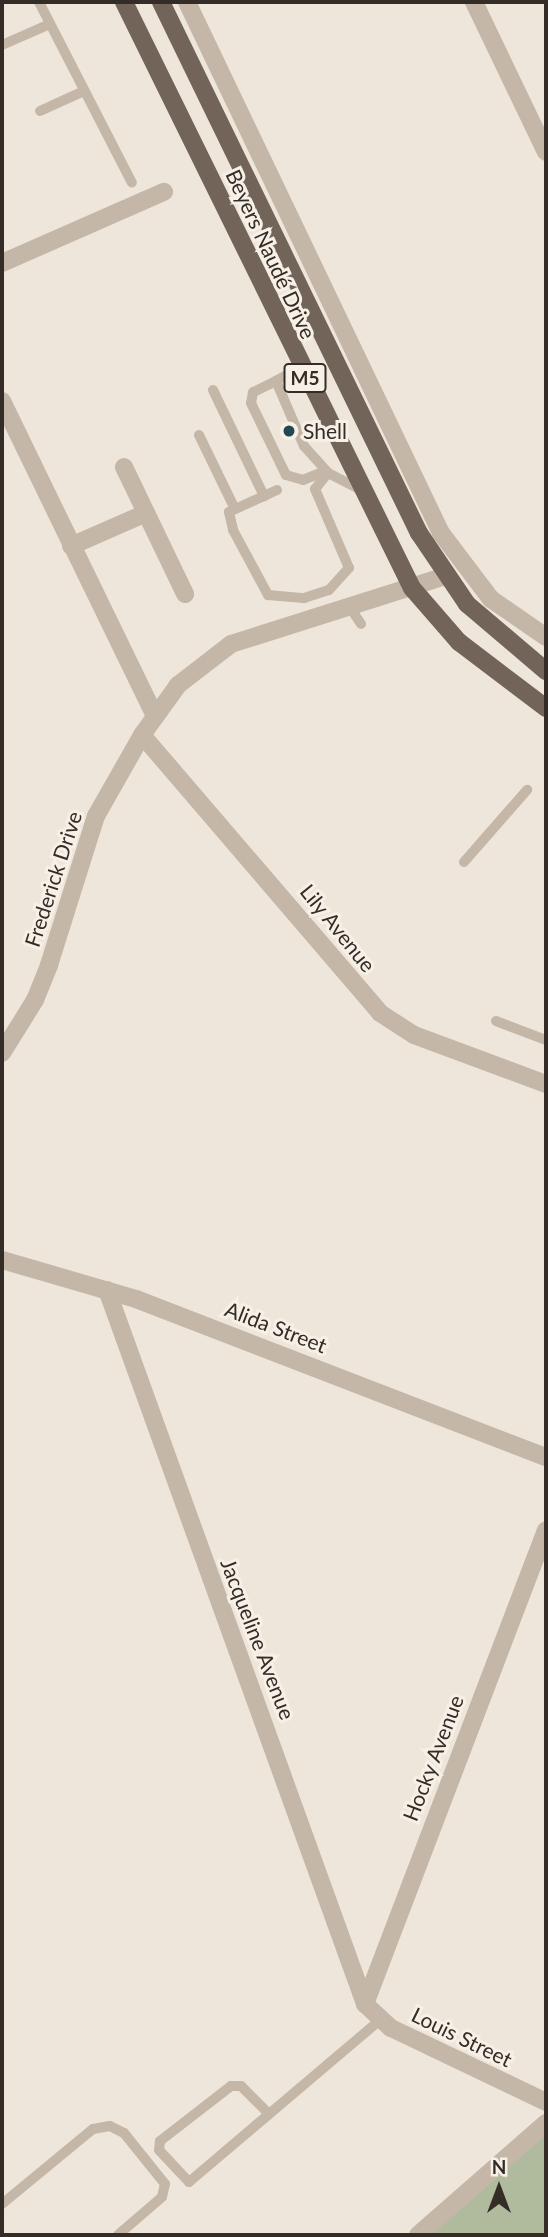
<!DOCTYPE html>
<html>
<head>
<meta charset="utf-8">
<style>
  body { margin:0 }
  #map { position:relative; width:548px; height:2237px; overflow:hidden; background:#eee6db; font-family:Lato,sans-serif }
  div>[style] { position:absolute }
  .green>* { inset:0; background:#afbb9c }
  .service>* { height:10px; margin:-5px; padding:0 5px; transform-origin:5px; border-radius:5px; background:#c5b7a8 }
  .minor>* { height:18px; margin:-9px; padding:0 9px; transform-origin:9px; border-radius:9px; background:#c5b7a8 }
  .primary>* { height:18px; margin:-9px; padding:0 9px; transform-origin:9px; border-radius:9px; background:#73645a }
  .dots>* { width:19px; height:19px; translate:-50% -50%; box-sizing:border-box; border:4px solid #f7f0e6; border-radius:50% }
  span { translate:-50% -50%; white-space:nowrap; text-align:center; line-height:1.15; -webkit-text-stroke:6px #f7f0e6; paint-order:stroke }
  .shield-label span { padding:2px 5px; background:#f7f0e6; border:2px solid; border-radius:5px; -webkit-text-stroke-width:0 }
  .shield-label { font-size:19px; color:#332c27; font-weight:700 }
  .street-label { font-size:21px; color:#332c27 }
  .poi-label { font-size:21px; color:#332c27 }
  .left { translate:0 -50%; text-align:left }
  .frame { position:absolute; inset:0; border:4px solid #332c27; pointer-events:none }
  .north { position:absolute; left:464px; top:2153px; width:70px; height:70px; -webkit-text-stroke:5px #f7f0e6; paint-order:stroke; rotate:0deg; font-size:19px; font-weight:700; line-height:28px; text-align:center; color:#332c27 }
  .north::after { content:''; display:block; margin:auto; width:24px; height:32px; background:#332c27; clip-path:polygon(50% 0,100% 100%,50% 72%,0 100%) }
</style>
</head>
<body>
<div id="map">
  <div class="green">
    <i style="clip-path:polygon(546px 2123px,546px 2235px,417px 2235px)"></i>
  </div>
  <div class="service">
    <i style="left:39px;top:2px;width:203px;rotate:62.8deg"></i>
    <i style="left:2px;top:45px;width:52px;rotate:-23.6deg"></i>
    <i style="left:40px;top:111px;width:48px;rotate:-24.4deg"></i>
    <i style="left:300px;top:368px;width:27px;rotate:152deg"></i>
    <i style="left:276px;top:381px;width:71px;rotate:66.7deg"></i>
    <i style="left:304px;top:446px;width:36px;rotate:48deg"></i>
    <i style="left:328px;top:473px;width:38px;rotate:27deg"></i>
    <i style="left:276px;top:381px;width:25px;rotate:154deg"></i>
    <i style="left:253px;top:392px;width:11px;rotate:100deg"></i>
    <i style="left:251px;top:403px;width:80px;rotate:64.1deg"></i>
    <i style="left:286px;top:475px;width:18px;rotate:16deg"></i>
    <i style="left:303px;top:480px;width:24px;rotate:-22deg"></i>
    <i style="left:213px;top:390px;width:118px;rotate:64.3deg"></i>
    <i style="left:199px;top:435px;width:82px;rotate:64.1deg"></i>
    <i style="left:277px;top:490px;width:53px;rotate:155.4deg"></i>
    <i style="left:229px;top:512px;width:18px;rotate:77deg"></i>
    <i style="left:233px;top:530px;width:74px;rotate:61.7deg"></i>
    <i style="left:268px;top:595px;width:36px;rotate:5deg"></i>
    <i style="left:304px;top:598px;width:26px;rotate:-18deg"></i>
    <i style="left:329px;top:590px;width:30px;rotate:-48deg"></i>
    <i style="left:349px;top:568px;width:86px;rotate:-113.3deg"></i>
    <i style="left:315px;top:489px;width:21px;rotate:-51deg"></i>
    <i style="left:351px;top:609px;width:18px;rotate:56deg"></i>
    <i style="left:464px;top:862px;width:96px;rotate:-48.8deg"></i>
    <i style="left:496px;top:1021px;width:53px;rotate:20.8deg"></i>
    <i style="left:268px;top:2113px;width:38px;rotate:-135deg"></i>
    <i style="left:241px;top:2086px;width:10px;rotate:180deg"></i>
    <i style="left:231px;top:2086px;width:90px;rotate:142.2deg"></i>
    <i style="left:160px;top:2141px;width:9px;rotate:96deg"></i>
    <i style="left:159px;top:2150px;width:44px;rotate:46.8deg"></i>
    <i style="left:189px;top:2182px;width:250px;rotate:-40.3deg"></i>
    <i style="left:2px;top:2204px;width:118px;rotate:-39.5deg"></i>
    <i style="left:93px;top:2129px;width:17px;rotate:-10deg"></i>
    <i style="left:110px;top:2126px;width:16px;rotate:27deg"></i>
    <i style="left:124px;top:2133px;width:65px;rotate:51.2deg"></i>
    <i style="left:165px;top:2184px;width:13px;rotate:103deg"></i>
    <i style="left:162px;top:2197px;width:58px;rotate:139.2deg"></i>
  </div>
  <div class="minor">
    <i style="left:187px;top:2px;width:589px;rotate:64.44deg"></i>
    <i style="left:441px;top:533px;width:83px;rotate:52.9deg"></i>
    <i style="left:491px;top:599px;width:67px;rotate:34.6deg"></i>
    <i style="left:474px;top:2px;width:166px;rotate:64.4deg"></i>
    <i style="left:2px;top:263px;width:177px;rotate:-23.7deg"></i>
    <i style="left:2px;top:401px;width:350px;rotate:64.1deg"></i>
    <i style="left:124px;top:467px;width:141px;rotate:64.3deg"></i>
    <i style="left:71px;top:546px;width:82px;rotate:-23.7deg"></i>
    <i style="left:142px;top:735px;width:366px;rotate:49.4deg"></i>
    <i style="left:380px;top:1013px;width:40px;rotate:32.9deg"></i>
    <i style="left:414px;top:1035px;width:141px;rotate:20.4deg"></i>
    <i style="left:2px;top:1053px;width:62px;rotate:-58.1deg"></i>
    <i style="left:35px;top:1000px;width:38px;rotate:-68deg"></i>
    <i style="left:49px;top:965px;width:156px;rotate:-72.5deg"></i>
    <i style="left:96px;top:816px;width:93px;rotate:-60.4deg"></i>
    <i style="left:142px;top:735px;width:62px;rotate:-54.2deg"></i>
    <i style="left:178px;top:685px;width:67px;rotate:-37.7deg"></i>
    <i style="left:231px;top:644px;width:225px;rotate:-17.6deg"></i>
    <i style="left:2px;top:1260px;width:140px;rotate:16.2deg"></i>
    <i style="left:136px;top:1299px;width:439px;rotate:21.1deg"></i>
    <i style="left:107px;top:1290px;width:759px;rotate:70.13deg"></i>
    <i style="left:365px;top:2004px;width:35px;rotate:43deg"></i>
    <i style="left:391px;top:2028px;width:172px;rotate:25.5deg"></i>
    <i style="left:365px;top:2004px;width:507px;rotate:-69.1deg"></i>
    <i style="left:418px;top:2235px;width:170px;rotate:-41.2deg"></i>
  </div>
  <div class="primary">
    <i style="left:124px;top:2px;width:653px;rotate:63.83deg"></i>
    <i style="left:412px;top:588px;width:72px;rotate:49deg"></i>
    <i style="left:459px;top:642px;width:109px;rotate:37.2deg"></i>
    <i style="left:161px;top:2px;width:590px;rotate:64.09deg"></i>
    <i style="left:419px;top:533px;width:86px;rotate:55.9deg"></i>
    <i style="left:467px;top:604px;width:104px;rotate:40.3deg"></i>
  </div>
  <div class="dots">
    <i style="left:289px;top:431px;background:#22494f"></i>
  </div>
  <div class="shield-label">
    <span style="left:305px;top:378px">M5</span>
  </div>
  <div class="street-label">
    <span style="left:271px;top:254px;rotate:65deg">Beyers Naudé Drive</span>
    <span style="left:53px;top:879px;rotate:-72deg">Frederick Drive</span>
    <span style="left:338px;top:928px;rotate:51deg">Lily Avenue</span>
    <span style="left:276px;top:1327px;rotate:21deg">Alida Street</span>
    <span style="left:258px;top:1639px;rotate:69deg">Jacqueline Avenue</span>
    <span style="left:433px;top:1758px;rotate:-69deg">Hocky Avenue</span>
    <span style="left:462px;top:2037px;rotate:26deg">Louis Street</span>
  </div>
  <div class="poi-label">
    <span class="left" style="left:303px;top:431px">Shell</span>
  </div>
  <div class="frame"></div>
  <div class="north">N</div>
</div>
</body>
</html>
